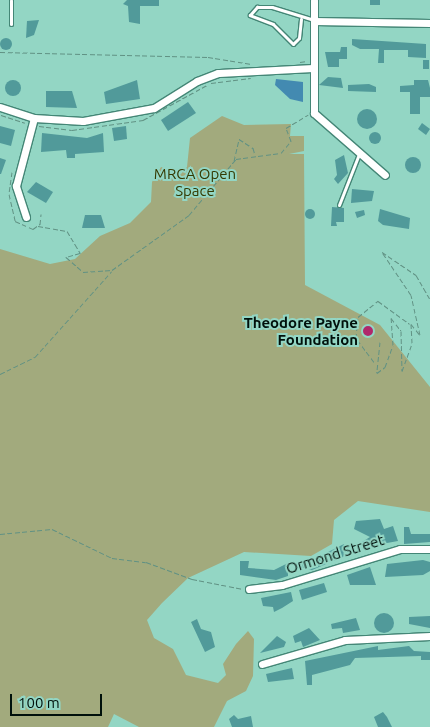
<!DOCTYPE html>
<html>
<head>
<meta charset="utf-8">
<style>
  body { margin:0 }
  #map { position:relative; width:430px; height:727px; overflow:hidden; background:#93d6c4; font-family:Ubuntu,sans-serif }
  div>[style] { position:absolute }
  .green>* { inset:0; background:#a2aa7d }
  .water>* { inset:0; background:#438ab1 }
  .building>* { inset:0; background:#519a9a }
  .round { border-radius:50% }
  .path>* { height:1px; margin-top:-0.5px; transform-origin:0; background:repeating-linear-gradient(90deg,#609183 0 5px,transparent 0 7.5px) }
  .roads { filter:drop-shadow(1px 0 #448676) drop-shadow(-1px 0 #448676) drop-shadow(0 1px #448676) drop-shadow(0 -1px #448676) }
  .service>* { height:3px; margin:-1.5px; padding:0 1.5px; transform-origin:1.5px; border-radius:1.5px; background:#fff }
  .minor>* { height:7px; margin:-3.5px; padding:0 3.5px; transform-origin:3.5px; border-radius:3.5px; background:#fff }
  .dots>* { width:14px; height:14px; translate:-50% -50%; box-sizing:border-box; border:2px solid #93d6c4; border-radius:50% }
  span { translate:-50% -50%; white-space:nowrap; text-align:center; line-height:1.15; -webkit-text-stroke:4px #93d6c4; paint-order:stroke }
  .park-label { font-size:15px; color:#343a02 }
  .poi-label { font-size:15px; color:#00100b; font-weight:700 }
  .right { translate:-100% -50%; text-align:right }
  .street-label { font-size:15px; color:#00100b }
  .scale { position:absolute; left:10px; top:694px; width:92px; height:22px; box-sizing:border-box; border:2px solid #00100b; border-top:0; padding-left:6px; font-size:15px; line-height:18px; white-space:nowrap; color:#00100b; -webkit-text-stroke:4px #93d6c4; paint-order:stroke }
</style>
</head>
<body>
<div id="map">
  <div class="green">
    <i style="clip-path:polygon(222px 116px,244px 125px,291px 124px,290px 136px,304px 136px,304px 151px,289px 154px,304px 154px,305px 285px,380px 325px,430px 387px,430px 512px,358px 501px,334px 520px,332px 544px,311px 556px,244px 552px,188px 578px,162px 603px,147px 620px,154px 638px,173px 649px,186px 675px,218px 683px,226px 675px,223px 664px,236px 644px,248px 631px,254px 639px,253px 676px,246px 691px,227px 701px,214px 727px,139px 727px,114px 714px,108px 727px,0 727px,0 249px,50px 264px,75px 259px,100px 236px,130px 223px,151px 202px,152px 182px,161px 167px,181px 174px,187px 167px,190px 138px)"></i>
  </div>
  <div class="water">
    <i style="clip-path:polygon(276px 79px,303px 82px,303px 102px,290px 99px,275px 85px)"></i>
  </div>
  <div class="building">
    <i style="clip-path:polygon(127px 0,159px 0,159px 6px,140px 6px,140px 24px,129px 22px,128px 6px,123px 4px)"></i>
    <i style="clip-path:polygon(370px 0,380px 0,380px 5px,370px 5px)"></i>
    <i style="clip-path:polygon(39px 20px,34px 35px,26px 38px,27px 21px)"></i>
    <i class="round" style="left:0;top:38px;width:12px;height:12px"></i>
    <i style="clip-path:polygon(352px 39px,426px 44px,426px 58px,408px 57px,408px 50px,384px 50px,384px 63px,378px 63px,379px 49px,360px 49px,352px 45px)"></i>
    <i style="clip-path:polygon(341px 47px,347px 47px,347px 59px,339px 59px,339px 67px,328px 67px,325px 52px,340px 52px)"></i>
    <i style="clip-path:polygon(423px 60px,429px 60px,429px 69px,423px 69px)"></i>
    <i style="clip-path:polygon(328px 77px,341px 78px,343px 88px,319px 85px)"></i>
    <i style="clip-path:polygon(137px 80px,140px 99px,106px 104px,104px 92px)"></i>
    <i style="clip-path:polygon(414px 80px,428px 80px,430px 88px,430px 97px,420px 97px,420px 114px,410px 114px,410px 92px,400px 92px,400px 86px,414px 85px)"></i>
    <i class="round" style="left:5px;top:80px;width:16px;height:16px"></i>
    <i style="clip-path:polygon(369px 84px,376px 87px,376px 92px,348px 91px,348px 85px)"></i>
    <i style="clip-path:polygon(46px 91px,72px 91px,77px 108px,46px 107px)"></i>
    <i style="clip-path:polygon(188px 102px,196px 113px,168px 131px,161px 120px)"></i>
    <i class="round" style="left:357px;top:109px;width:20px;height:20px"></i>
    <i style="clip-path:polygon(422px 123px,430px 129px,426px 135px,418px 129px)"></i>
    <i style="clip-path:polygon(0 126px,15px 130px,11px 146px,0 143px)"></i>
    <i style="clip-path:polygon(126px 126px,127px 139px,114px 141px,112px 128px)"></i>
    <i class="round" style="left:369px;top:132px;width:12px;height:12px"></i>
    <i style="clip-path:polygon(42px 133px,87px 138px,103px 133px,104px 152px,75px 154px,75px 158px,67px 158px,66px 150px,41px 152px)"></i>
    <i style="clip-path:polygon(344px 155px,348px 173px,338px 184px,334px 179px,337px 175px,335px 160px)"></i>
    <i class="round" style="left:405px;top:157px;width:16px;height:16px"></i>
    <i style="clip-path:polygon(0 158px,6px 160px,1px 174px,0 174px)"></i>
    <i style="clip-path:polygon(36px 182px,53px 192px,46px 203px,27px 192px)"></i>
    <i style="clip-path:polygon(352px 189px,374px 191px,372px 201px,351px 203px)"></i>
    <i style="clip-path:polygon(332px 207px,344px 208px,344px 222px,336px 222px,337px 226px,331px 226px)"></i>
    <i class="round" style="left:305px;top:209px;width:10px;height:10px"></i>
    <i style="clip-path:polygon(380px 209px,410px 218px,409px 229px,383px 225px,378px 221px)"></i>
    <i style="clip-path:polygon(364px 210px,365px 215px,357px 218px,355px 212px)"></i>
    <i style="clip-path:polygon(85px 215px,101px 215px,105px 228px,82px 228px)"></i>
    <i style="clip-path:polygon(380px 519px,384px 529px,393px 526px,398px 541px,365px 547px,362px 542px,370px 537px,354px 529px,356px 521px)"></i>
    <i style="clip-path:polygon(404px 527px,409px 527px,411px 534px,430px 534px,430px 542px,404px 544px)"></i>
    <i style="clip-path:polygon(344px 544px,345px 548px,353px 545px,355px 552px,312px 570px,299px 567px,301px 560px,308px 562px)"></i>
    <i style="clip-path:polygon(423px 560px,430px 562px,430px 571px,423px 575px,385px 577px,387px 564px)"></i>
    <i style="clip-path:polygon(240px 561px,249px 561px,248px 568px,274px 570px,288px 563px,288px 576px,276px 580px,240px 575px)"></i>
    <i style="clip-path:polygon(370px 567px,376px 585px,350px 585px,347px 575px)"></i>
    <i style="clip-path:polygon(324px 583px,327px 592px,302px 600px,299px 590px)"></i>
    <i style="clip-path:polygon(291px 592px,293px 601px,282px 608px,274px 612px,273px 607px,263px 606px,261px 598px)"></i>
    <i class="round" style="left:374px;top:613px;width:20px;height:20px"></i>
    <i style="clip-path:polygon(430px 616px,430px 628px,409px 624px,409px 617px)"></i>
    <i style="clip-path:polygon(356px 618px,360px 630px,343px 633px,342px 628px,332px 629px,331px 624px)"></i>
    <i style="clip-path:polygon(197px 619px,201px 629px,211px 632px,215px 647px,205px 652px,191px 622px)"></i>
    <i style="clip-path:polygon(309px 628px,320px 640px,303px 647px,301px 641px,295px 643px,293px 636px)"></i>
    <i style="clip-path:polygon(277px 636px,286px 642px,284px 647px,260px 653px)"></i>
    <i style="clip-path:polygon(378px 646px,378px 650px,409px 646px,414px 651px,430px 652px,430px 660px,421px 660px,421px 656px,355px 658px,350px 665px,312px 675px,312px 685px,307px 685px,305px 661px)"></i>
    <i style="clip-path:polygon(292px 668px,294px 679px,268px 682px,266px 674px)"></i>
    <i style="clip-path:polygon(383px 712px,387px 717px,392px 727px,378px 727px,374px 717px)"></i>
    <i style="clip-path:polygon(234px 715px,238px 719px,251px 716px,253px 727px,232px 727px,229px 719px)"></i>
  </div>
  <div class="path">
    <i style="left:0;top:52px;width:208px;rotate:1.4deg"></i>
    <i style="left:208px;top:57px;width:44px;rotate:9.2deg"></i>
    <i style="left:300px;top:62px;width:7px;rotate:-8deg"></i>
    <i style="left:211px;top:83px;width:40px;rotate:-7.1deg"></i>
    <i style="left:1px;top:115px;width:25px;rotate:18deg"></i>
    <i style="left:39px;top:126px;width:33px;rotate:7deg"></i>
    <i style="left:72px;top:130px;width:72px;rotate:-8deg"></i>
    <i style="left:143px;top:120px;width:73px;rotate:-28.7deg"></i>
    <i style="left:234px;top:161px;width:23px;rotate:-77deg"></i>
    <i style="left:239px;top:139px;width:17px;rotate:33deg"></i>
    <i style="left:253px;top:148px;width:7px;rotate:74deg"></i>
    <i style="left:12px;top:172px;width:22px;rotate:98deg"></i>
    <i style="left:9px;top:194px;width:28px;rotate:77deg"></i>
    <i style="left:15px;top:221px;width:20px;rotate:24deg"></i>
    <i style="left:33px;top:229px;width:9px;rotate:-36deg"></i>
    <i style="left:40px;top:224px;width:10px;rotate:-84deg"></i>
    <i style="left:38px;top:226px;width:29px;rotate:10deg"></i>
    <i style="left:67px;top:231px;width:26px;rotate:59deg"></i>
    <i style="left:80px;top:253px;width:15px;rotate:164deg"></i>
    <i style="left:66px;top:257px;width:23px;rotate:41deg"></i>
    <i style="left:83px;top:272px;width:29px;rotate:-4deg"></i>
    <i style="left:112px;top:270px;width:95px;rotate:-35.5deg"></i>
    <i style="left:189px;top:215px;width:73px;rotate:-50deg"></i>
    <i style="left:236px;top:159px;width:45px;rotate:-7.6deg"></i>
    <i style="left:281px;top:153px;width:16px;rotate:-50deg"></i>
    <i style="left:291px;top:141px;width:14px;rotate:-111deg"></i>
    <i style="left:286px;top:128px;width:26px;rotate:-31deg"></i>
    <i style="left:380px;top:342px;width:31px;rotate:96deg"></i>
    <i style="left:377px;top:373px;width:10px;rotate:-37deg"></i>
    <i style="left:385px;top:367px;width:23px;rotate:-70deg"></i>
    <i style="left:393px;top:345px;width:27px;rotate:-94deg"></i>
    <i style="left:391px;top:318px;width:16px;rotate:52deg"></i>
    <i style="left:401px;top:331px;width:40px;rotate:88.6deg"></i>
    <i style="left:402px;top:371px;width:30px;rotate:-70deg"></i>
    <i style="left:412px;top:343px;width:19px;rotate:-93deg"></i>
    <i style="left:411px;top:324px;width:14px;rotate:51deg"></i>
    <i style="left:420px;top:335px;width:41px;rotate:-102.7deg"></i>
    <i style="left:411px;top:295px;width:52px;rotate:-124deg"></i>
    <i style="left:382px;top:252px;width:41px;rotate:34.1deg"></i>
    <i style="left:416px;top:275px;width:28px;rotate:60deg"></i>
    <i style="left:374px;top:362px;width:30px;rotate:-127deg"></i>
    <i style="left:356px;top:338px;width:21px;rotate:-85deg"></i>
    <i style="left:358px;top:317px;width:26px;rotate:-39deg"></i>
    <i style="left:378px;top:301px;width:39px;rotate:36deg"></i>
    <i style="left:0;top:374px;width:39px;rotate:-26deg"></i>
    <i style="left:35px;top:357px;width:115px;rotate:-48.2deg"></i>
    <i style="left:0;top:534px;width:52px;rotate:-5.5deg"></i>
    <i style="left:52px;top:529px;width:67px;rotate:25.8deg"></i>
    <i style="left:112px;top:558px;width:34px;rotate:7deg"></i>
    <i style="left:146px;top:562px;width:49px;rotate:20.3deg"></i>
    <i style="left:192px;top:579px;width:52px;rotate:11.1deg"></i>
  </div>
  <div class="roads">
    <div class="service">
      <i style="left:11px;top:0;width:24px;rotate:90deg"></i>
      <i style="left:301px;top:19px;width:19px;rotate:96deg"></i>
      <i style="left:299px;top:38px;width:8px;rotate:135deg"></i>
      <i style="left:293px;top:44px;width:28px;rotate:-135deg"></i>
      <i style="left:273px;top:24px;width:25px;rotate:-159deg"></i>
      <i style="left:250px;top:15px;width:11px;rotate:-49deg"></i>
      <i style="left:257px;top:7px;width:15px"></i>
      <i style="left:272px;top:7px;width:44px;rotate:17.2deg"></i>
      <i style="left:339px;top:205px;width:55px;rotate:-68.6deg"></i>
    </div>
    <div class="minor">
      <i style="left:314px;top:0;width:113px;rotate:90deg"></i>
      <i style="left:314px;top:113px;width:94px;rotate:41.1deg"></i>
      <i style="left:314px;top:21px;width:116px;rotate:1deg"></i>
      <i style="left:0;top:107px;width:36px;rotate:18deg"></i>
      <i style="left:34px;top:118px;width:49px;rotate:3.5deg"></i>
      <i style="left:83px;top:121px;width:72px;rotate:-10.4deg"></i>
      <i style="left:154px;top:108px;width:51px;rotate:-32.1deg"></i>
      <i style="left:197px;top:81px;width:22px;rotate:-21deg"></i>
      <i style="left:218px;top:73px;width:96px;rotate:-3deg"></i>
      <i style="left:26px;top:217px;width:33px;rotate:-108deg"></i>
      <i style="left:16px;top:186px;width:70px;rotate:-75.2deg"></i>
      <i style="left:249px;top:589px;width:33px;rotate:-7deg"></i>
      <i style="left:282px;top:585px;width:123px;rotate:-17deg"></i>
      <i style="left:400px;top:549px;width:30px"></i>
      <i style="left:262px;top:664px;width:86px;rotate:-16.1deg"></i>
      <i style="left:345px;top:640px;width:85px;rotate:-2.7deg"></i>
    </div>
  </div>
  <div class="dots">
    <i style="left:368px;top:331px;background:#b0286b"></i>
  </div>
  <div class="park-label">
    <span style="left:195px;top:182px">MRCA Open<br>Space</span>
  </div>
  <div class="poi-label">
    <span class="right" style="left:358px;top:331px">Theodore Payne<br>Foundation</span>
  </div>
  <div class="street-label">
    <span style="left:335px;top:554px;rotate:-17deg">Ormond Street</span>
  </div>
  <div class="scale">100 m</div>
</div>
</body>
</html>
